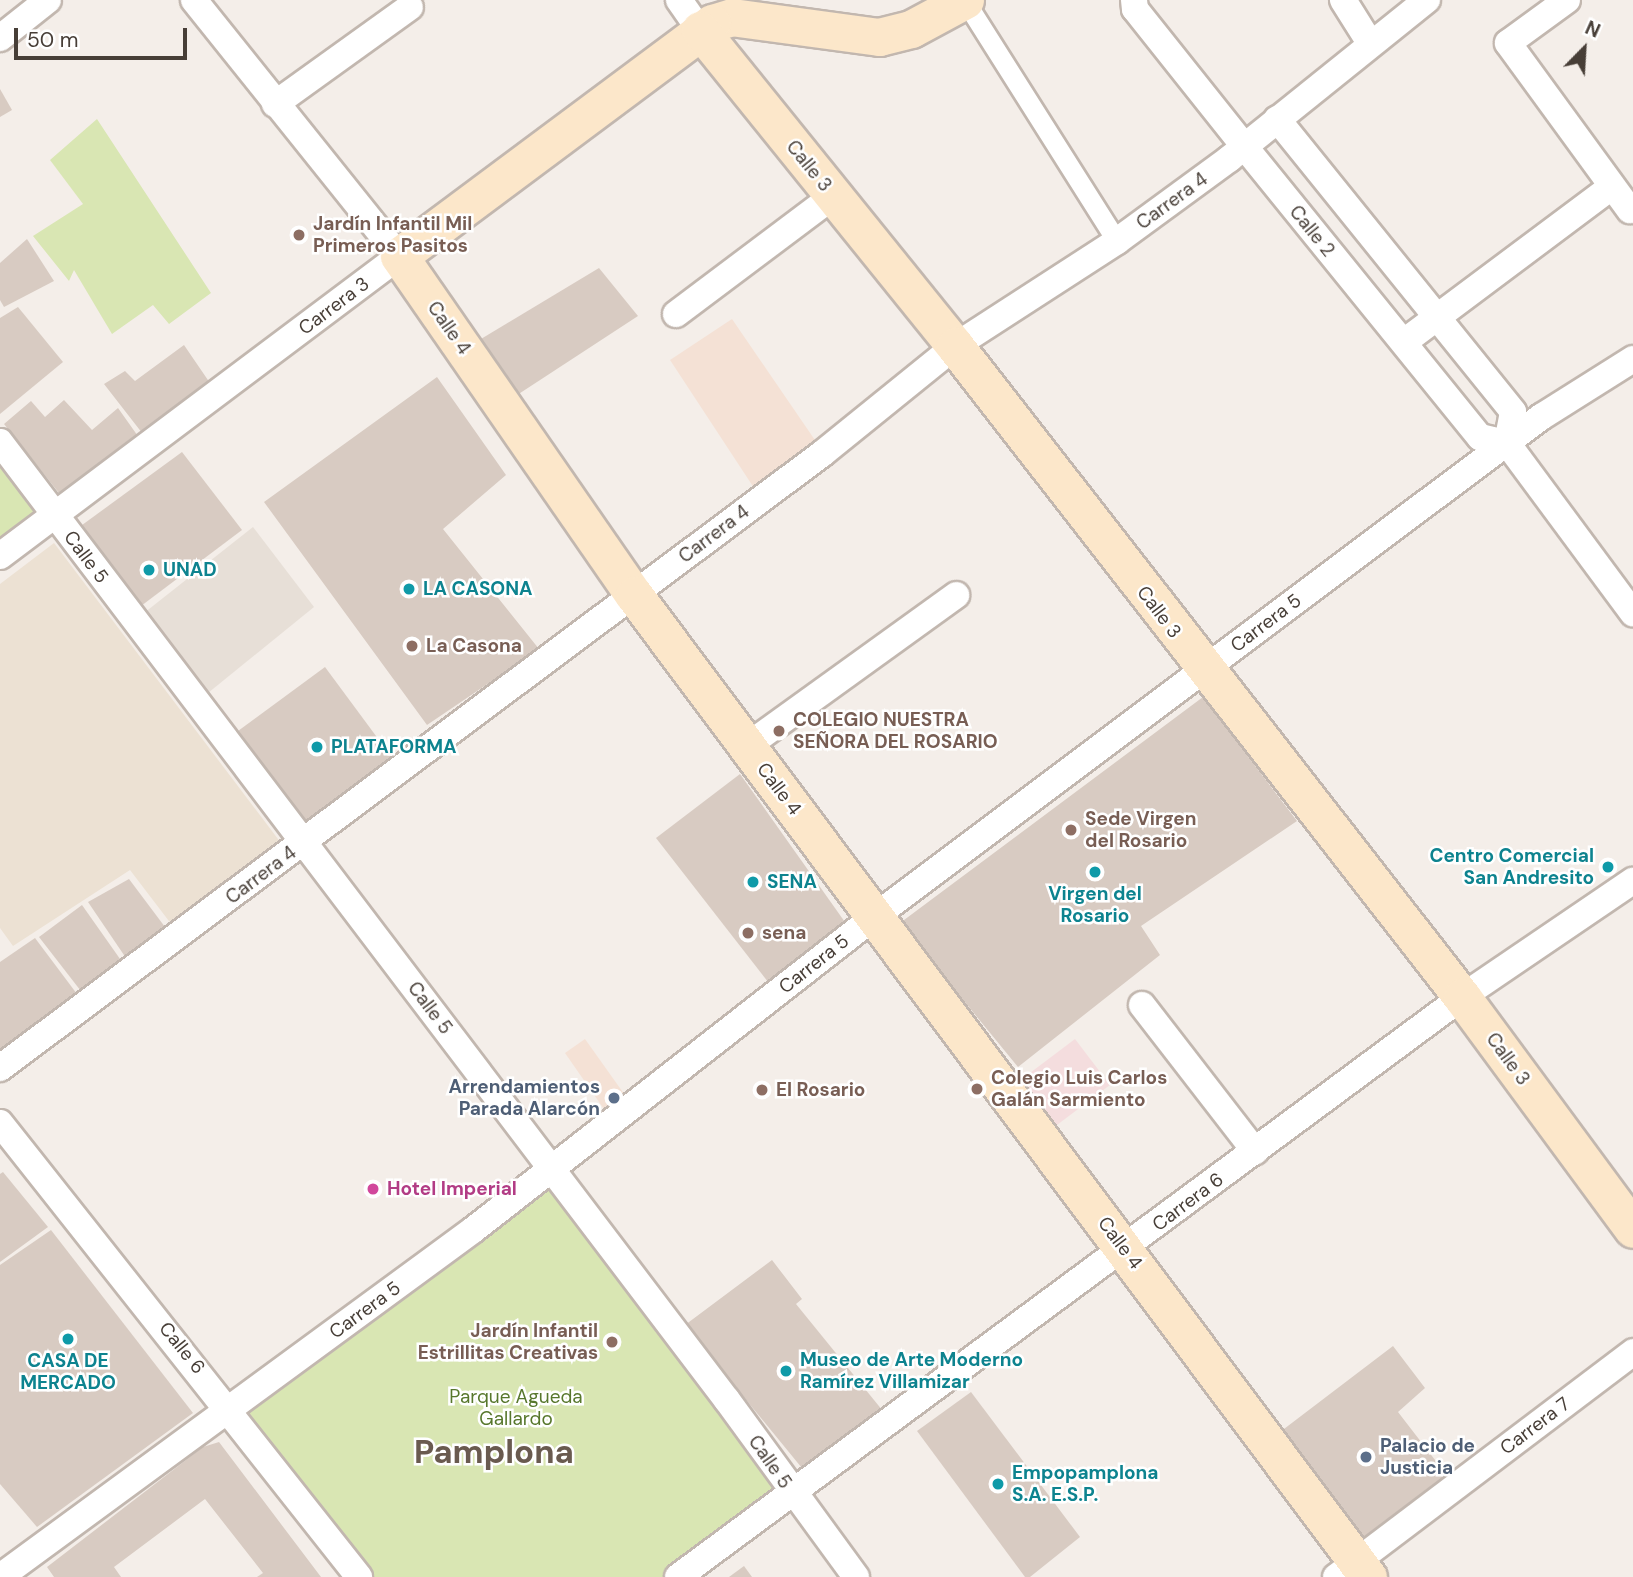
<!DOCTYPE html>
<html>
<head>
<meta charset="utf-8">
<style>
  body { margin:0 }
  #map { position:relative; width:1633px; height:1577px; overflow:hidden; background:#f4eee9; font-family:"DM Sans",sans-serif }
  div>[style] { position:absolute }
  .residential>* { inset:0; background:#e7dfd7 }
  .commercial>* { inset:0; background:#f4e1d5 }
  .education>* { inset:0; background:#ece1d3 }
  .medical>* { inset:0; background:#f4ddde }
  .green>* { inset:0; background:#d9e6b3 }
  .building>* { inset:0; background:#d8cbc2 }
  .roads { filter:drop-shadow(2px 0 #c2b7af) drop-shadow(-2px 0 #c2b7af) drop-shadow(0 2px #c2b7af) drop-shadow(0 -2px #c2b7af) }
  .pedestrian>* { height:19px; margin:-9.5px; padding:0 9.5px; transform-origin:9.5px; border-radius:9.5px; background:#fff }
  .minor>* { height:26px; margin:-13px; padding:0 13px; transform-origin:13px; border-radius:13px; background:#fff }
  .secondary>* { height:37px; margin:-18.5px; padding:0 18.5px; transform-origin:18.5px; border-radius:18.5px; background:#fce7ca }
  .dots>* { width:19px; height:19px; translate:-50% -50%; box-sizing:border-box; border:4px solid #fff; border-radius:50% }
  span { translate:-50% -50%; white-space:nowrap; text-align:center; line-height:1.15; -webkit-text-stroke:5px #fff; paint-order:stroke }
  .street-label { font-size:19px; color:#473e37 }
  .education-label { font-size:19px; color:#785e54; font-weight:700 }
  .left { translate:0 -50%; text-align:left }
  .right { translate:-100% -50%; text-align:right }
  .culture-label { font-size:19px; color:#0d838f; font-weight:700 }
  .service-label { font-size:19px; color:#4e5e75; font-weight:700 }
  .hotel-label { font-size:19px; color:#b23c85; font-weight:700 }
  .park-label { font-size:19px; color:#57772c }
  .town-label { font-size:33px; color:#695a4f; font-weight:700 }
  .north { position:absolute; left:1549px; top:14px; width:70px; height:70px; -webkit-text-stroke:5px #fff; paint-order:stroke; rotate:24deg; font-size:19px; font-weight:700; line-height:28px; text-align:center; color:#473e37 }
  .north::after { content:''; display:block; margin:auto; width:24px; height:32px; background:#473e37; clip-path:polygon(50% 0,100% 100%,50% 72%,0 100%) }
  .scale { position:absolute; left:14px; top:28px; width:173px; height:32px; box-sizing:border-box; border:4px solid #473e37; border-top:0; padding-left:9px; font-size:21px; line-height:24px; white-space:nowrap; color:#473e37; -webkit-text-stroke:5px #fff; paint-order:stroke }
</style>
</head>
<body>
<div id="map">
  <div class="residential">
    <i style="clip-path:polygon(253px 527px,314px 607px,208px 693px,144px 613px)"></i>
  </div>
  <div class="commercial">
    <i style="clip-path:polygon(732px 319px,819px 446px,756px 491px,670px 360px)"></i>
    <i style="clip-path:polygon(585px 1039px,627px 1098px,606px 1112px,565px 1053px)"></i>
  </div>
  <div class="education">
    <i style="clip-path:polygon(54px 543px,281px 843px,175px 929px,130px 870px,13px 946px,0 928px,0 584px)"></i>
  </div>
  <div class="medical">
    <i style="clip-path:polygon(1075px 1039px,1110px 1085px,1049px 1131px,1014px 1085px)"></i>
  </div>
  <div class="green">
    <i style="clip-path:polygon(97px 119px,211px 293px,169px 324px,153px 305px,112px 334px,74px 270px,69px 281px,33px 236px,83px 204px,50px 160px)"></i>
    <i style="clip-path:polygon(0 462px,39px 513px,0 540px)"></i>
    <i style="clip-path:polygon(553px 1170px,791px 1493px,677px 1577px,359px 1577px,230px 1408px)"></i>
  </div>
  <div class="building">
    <i style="clip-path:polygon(0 89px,12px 110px,0 117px)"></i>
    <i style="clip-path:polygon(27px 239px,54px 281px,4px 307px,0 300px,0 263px)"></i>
    <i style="clip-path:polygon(599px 268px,638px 316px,511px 399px,471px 345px)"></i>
    <i style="clip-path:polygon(18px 307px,63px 362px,0 414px,0 318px)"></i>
    <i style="clip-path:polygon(184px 345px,212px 386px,146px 438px,104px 384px,125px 371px,135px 381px)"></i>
    <i style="clip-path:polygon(437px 377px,506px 475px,443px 529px,539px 649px,427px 725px,264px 502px)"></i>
    <i style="clip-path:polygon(64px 400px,92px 430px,118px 408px,140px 439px,63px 498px,4px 424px,31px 401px,45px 417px)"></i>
    <i style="clip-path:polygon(182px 452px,242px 530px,137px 609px,78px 528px)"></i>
    <i style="clip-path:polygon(325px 667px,396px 763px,306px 827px,238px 731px)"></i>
    <i style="clip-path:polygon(1203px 697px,1297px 821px,1141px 926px,1160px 955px,1018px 1067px,900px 923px)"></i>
    <i style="clip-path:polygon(740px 774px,847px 925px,772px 987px,656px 838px)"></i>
    <i style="clip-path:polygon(129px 879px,168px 931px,128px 961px,88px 902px)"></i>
    <i style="clip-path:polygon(82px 905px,125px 966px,84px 995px,39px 937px)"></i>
    <i style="clip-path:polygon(35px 938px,80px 998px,0 1058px,0 962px)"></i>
    <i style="clip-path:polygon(3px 1172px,48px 1227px,0 1262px,0 1174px)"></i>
    <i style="clip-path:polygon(51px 1230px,193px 1413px,37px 1527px,0 1484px,0 1265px)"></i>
    <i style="clip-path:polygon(772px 1260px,802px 1299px,796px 1304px,887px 1416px,806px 1473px,685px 1325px)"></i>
    <i style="clip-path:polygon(1393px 1346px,1425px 1388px,1398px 1412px,1452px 1482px,1367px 1547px,1280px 1432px)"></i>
    <i style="clip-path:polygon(971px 1392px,1080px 1537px,1030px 1577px,1025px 1577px,917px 1431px)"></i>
    <i style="clip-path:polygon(219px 1442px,321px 1577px,257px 1577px,263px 1573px,205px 1499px,114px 1567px,121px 1577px,54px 1577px,47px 1567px,203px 1447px)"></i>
    <i style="clip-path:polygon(744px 1566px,752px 1577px,729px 1577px)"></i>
  </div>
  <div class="roads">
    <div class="pedestrian">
      <i style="left:965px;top:1px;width:284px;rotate:57.7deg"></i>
    </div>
    <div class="minor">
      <i style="left:679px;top:0;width:37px;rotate:55deg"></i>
      <i style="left:1134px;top:0;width:9px;rotate:84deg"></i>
      <i style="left:1135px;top:9px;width:175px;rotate:51.5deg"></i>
      <i style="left:1244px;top:146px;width:375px;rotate:51deg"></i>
      <i style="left:1480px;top:437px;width:28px;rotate:13deg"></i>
      <i style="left:1507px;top:443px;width:212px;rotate:53.5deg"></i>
      <i style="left:1343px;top:0;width:51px;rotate:57.9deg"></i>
      <i style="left:1567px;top:0;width:73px;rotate:143.9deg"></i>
      <i style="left:1508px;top:43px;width:207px;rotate:53.9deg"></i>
      <i style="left:0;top:38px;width:61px;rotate:-38.4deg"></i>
      <i style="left:275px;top:104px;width:166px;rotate:-35.7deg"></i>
      <i style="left:1277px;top:119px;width:376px;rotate:51.1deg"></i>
      <i style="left:1513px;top:412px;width:32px;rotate:101deg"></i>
      <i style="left:676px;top:314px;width:196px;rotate:-36.9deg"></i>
      <i style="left:1404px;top:342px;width:259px;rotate:-36.8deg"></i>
      <i style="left:0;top:442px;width:1203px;rotate:52.81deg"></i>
      <i style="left:727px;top:1400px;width:219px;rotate:53.9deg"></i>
      <i style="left:0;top:556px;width:499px;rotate:-36.9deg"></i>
      <i style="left:399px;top:256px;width:328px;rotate:-128.7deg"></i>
      <i style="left:747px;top:746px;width:258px;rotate:-35.8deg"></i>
      <i style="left:1142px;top:1005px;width:185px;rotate:52.3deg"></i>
      <i style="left:0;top:1068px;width:1027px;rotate:-36.77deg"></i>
      <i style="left:823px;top:453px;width:170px;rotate:-39deg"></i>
      <i style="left:955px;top:346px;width:193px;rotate:-32.9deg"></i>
      <i style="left:1117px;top:241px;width:139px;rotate:-36.2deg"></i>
      <i style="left:1229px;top:159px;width:254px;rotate:-38.8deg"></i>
      <i style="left:0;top:1123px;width:579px;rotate:51.66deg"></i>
      <i style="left:0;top:1577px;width:587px;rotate:-36.26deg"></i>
      <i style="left:473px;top:1230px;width:509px;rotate:-37.97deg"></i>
      <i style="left:874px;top:917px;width:834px;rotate:-36.86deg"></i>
      <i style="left:1541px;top:417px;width:109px;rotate:-32.2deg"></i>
      <i style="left:678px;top:1577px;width:975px;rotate:-36.49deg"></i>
      <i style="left:1462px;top:997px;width:207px;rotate:-34.2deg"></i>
      <i style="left:1336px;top:1577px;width:373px;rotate:-37.1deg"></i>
    </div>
    <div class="secondary">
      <i style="left:965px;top:0;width:61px;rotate:151.8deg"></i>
      <i style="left:911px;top:29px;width:33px;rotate:166deg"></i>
      <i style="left:879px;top:37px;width:148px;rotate:-172.3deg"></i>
      <i style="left:732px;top:17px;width:21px;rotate:163deg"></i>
      <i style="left:712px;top:23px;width:390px;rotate:143.3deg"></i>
      <i style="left:399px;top:256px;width:412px;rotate:55.3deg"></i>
      <i style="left:634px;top:595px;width:1226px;rotate:53.22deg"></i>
      <i style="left:700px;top:30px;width:406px;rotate:51.1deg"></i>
      <i style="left:955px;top:346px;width:825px;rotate:52.09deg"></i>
      <i style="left:1462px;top:997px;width:288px;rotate:53.6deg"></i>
    </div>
  </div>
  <div class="dots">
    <i style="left:299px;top:235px;background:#8d6e63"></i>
    <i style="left:149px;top:570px;background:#0f9aa8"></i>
    <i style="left:409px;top:589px;background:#0f9aa8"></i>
    <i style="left:412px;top:646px;background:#8d6e63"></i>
    <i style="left:779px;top:731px;background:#8d6e63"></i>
    <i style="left:317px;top:747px;background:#0f9aa8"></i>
    <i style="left:1071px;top:830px;background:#8d6e63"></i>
    <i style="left:1608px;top:867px;background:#0f9aa8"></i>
    <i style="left:1095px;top:872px;background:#0f9aa8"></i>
    <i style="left:753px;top:882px;background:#0f9aa8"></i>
    <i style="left:748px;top:933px;background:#8d6e63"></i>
    <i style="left:977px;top:1089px;background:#8d6e63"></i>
    <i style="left:762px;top:1090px;background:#8d6e63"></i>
    <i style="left:614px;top:1098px;background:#5c6f8a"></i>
    <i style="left:373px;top:1189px;background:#d1479c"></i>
    <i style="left:68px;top:1339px;background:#0f9aa8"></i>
    <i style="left:612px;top:1342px;background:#8d6e63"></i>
    <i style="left:786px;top:1371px;background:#0f9aa8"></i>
    <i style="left:1366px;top:1457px;background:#5c6f8a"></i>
    <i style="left:998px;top:1484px;background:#0f9aa8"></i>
  </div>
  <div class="street-label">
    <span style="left:809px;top:166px;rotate:51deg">Calle 3</span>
    <span style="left:1172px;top:201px;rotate:-36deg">Carrera 4</span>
    <span style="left:1312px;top:231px;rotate:51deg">Calle 2</span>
    <span style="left:334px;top:306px;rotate:-37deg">Carrera 3</span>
    <span style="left:449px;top:328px;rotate:55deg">Calle 4</span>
    <span style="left:714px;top:534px;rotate:-37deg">Carrera 4</span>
    <span style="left:86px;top:557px;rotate:53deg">Calle 5</span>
    <span style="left:1159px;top:612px;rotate:53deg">Calle 3</span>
    <span style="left:1266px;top:623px;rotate:-37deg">Carrera 5</span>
    <span style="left:779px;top:789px;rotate:53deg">Calle 4</span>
    <span style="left:261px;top:875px;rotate:-37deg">Carrera 4</span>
    <span style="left:814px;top:964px;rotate:-38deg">Carrera 5</span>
    <span style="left:430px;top:1008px;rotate:53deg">Calle 5</span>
    <span style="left:1508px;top:1059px;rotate:54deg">Calle 3</span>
    <span style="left:1188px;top:1202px;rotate:-37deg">Carrera 6</span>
    <span style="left:1120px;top:1243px;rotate:53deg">Calle 4</span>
    <span style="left:365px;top:1310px;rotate:-36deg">Carrera 5</span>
    <span style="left:182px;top:1348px;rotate:51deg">Calle 6</span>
    <span style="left:1535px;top:1426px;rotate:-37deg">Carrera 7</span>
    <span style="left:770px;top:1462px;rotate:55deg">Calle 5</span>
  </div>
  <div class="education-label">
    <span class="left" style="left:313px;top:235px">Jardín Infantil Mil<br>Primeros Pasitos</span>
    <span class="left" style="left:426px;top:646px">La Casona</span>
    <span class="left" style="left:793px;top:731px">COLEGIO NUESTRA<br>SEÑORA DEL ROSARIO</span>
    <span class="left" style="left:1085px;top:830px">Sede Virgen<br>del Rosario</span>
    <span class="left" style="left:762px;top:933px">sena</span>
    <span class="left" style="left:991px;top:1089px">Colegio Luis Carlos<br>Galán Sarmiento</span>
    <span class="left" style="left:776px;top:1090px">El Rosario</span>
    <span class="right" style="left:598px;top:1342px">Jardín Infantil<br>Estrillitas Creativas</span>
  </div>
  <div class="culture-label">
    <span class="left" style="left:163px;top:570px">UNAD</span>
    <span class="left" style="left:423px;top:589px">LA CASONA</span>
    <span class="left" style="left:331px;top:747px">PLATAFORMA</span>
    <span class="right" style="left:1594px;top:867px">Centro Comercial<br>San Andresito</span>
    <span class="left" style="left:767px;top:882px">SENA</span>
    <span style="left:1095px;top:905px">Virgen del<br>Rosario</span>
    <span class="left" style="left:800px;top:1371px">Museo de Arte Moderno<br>Ramírez Villamizar</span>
    <span style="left:68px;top:1372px">CASA DE<br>MERCADO</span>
    <span class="left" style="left:1012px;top:1484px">Empopamplona<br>S.A. E.S.P.</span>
  </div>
  <div class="service-label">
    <span class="right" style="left:600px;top:1098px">Arrendamientos<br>Parada Alarcón</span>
    <span class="left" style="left:1380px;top:1457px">Palacio de<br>Justicia</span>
  </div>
  <div class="hotel-label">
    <span class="left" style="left:387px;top:1189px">Hotel Imperial</span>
  </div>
  <div class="park-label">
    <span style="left:516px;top:1408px">Parque Agueda<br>Gallardo</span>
  </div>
  <div class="town-label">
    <span style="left:494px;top:1452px">Pamplona</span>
  </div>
  <div class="north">N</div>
  <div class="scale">50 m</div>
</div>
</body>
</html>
